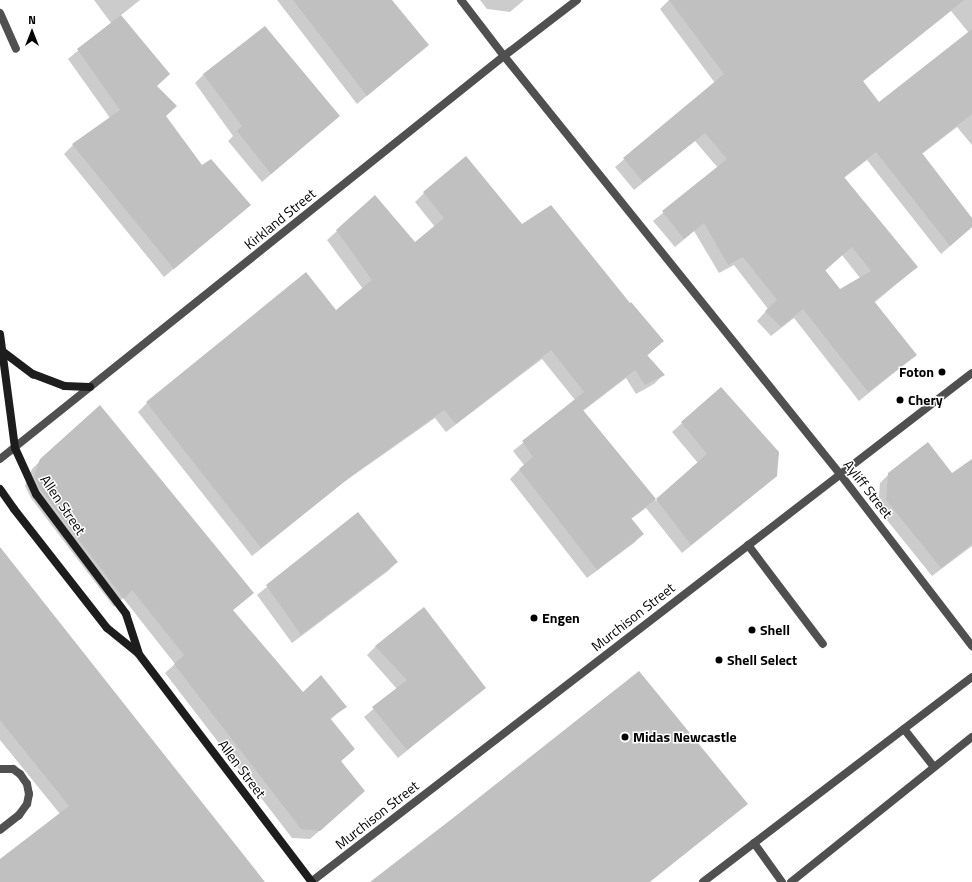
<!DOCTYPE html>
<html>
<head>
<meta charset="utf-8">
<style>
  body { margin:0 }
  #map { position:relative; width:972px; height:882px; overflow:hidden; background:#fff; font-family:"Titillium Web",sans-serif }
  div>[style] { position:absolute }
  .shadow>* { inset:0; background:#0003 }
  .building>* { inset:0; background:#c0c0c0 }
  .lane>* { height:8px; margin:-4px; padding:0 4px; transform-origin:4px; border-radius:4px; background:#505050 }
  .street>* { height:8px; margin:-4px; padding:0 4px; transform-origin:4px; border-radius:4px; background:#505050 }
  .secondary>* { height:8px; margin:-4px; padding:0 4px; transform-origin:4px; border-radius:4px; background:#1d1d1d }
  .dots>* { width:11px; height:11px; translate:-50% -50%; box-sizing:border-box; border:2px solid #fff; border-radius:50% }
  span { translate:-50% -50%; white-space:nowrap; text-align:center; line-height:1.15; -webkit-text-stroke:3px #fff; paint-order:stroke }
  .street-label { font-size:14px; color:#000 }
  .poi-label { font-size:14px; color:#000; font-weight:700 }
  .right { translate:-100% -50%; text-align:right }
  .left { translate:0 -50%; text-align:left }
  .north { position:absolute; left:12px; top:12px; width:40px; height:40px; -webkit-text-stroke:3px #fff; paint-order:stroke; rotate:0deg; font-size:11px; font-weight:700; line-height:16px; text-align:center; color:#000 }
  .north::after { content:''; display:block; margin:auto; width:14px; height:18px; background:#000; clip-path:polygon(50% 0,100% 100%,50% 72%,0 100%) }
</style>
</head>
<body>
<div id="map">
  <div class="shadow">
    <i style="clip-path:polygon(94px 0,140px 0,120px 16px,156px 86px,165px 117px,202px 166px,249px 205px,164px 277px,64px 154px,73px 145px,110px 118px,68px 59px,111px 23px)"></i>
    <i style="clip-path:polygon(277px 0,391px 0,428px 45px,357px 104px)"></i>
    <i style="clip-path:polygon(480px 0,524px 0,510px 12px,487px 9px)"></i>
    <i style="clip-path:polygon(evenodd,669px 0,972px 0,972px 145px,957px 127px,922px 154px,972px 220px,972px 227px,941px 254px,867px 160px,844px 178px,917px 267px,874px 303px,916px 355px,859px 401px,794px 318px,771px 336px,757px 321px,768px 309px,734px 265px,719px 273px,694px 231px,675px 247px,653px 221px,718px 168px,695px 141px,634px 190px,615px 167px,715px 83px,660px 9px,669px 0,951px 11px,969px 33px,879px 103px,862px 82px,951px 11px,669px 0,842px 255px,860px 278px,840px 290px,825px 271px,842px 255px)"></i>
    <i style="clip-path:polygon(204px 74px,339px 116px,262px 182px,228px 141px,233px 136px,195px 83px)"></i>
    <i style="clip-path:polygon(424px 193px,521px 225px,630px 304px,663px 341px,647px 356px,663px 375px,654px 384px,636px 394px,626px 378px,583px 411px,656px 501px,698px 463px,672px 432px,721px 388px,777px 476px,682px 553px,646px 508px,631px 519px,643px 534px,634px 543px,587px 578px,510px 479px,524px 465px,513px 451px,575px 400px,542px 359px,446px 432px,435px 418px,344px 482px,252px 556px,138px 412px,147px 403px,336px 311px,363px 289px,327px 240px,375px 197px,415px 243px,435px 227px,415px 202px)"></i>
    <i style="clip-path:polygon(41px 460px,253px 593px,232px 611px,302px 693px,346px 706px,330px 720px,354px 749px,340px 762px,355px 800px,310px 839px,292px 838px,165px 673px,175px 664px,123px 598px,114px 607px,31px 498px,25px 486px,32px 469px)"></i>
    <i style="clip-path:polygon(972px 460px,972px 546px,932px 576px,878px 509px,880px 483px,889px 474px,952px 474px)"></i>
    <i style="clip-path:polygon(357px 514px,397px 562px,388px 571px,292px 643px,257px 595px)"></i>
    <i style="clip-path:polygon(0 549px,257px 882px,0 882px,0 860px,60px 814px,0 740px)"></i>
    <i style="clip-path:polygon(376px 646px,485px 687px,398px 758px,364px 717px,397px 689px,367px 655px)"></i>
    <i style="clip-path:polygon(747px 804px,650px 882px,371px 882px)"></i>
  </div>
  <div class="building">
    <i style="clip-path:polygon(293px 0,392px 0,429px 45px,367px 96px)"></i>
    <i style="clip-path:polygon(evenodd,669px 0,964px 0,863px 81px,879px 102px,972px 29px,972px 114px,922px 153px,972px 218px,972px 227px,950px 246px,876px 152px,844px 177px,918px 267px,874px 301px,917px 355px,868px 392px,803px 309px,781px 327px,765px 311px,777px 300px,743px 257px,728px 265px,704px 223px,684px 239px,662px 211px,727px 159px,705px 133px,643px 182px,623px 158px,724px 74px,669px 0,852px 247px,871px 271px,840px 289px,825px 270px,852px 247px)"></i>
    <i style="clip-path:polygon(121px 15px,170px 74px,157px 86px,177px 106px,166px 116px,202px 165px,211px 159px,251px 205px,174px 269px,72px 144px,120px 110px,77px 49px)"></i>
    <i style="clip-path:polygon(265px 26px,340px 116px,271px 174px,237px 131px,242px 126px,203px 74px)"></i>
    <i style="clip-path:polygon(466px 156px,522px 224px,551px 205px,630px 303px,631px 302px,664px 341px,647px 355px,665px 375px,645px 385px,635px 370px,583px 410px,656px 499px,631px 518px,644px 534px,597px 570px,519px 469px,533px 457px,522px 441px,584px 392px,551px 350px,456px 424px,444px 410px,354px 474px,261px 548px,146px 402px,306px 272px,336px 310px,372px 280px,336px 230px,375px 195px,415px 242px,444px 218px,423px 192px)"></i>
    <i style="clip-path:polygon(721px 387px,779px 452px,777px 476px,691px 545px,656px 499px,707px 454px,681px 422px)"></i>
    <i style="clip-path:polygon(100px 405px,254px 593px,233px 610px,303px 692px,321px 675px,347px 707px,330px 718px,355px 749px,341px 761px,365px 791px,320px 831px,301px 829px,174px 664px,184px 655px,132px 590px,124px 599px,40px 489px,34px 476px,40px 459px)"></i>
    <i style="clip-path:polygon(928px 442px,952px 473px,972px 459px,972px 544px,941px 568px,886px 500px,888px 473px)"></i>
    <i style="clip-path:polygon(358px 512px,398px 562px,301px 635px,266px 585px)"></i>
    <i style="clip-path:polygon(0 547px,265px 882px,0 882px,0 859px,69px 806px,0 720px)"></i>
    <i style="clip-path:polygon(424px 607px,486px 688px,407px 750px,372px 707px,407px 680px,375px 646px)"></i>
    <i style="clip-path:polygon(639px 671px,748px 804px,649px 882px,370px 882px,453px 818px)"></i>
  </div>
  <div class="lane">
    <i style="left:461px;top:0;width:71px;rotate:52.5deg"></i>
    <i style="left:0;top:13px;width:39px;rotate:66deg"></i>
    <i style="left:748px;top:545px;width:124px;rotate:52.9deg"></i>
    <i style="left:904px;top:729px;width:48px;rotate:51.7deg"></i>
    <i style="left:0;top:769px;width:13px"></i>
    <i style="left:13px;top:769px;width:9px;rotate:36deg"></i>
    <i style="left:20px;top:774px;width:12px;rotate:55deg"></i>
    <i style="left:27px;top:784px;width:10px;rotate:79deg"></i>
    <i style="left:29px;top:794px;width:10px;rotate:101deg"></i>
    <i style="left:27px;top:804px;width:14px;rotate:126deg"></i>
    <i style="left:19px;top:815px;width:24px;rotate:142deg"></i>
    <i style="left:754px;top:843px;width:48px;rotate:54.3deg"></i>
    <i style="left:703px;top:882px;width:338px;rotate:-37.3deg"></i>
    <i style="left:791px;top:882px;width:232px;rotate:-38.7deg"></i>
  </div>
  <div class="street">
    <i style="left:504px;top:56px;width:536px;rotate:51.21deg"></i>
    <i style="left:840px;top:474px;width:217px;rotate:52.5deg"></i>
    <i style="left:0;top:459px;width:645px;rotate:-38.65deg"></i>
    <i style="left:504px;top:56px;width:92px;rotate:-37.5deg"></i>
    <i style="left:311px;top:882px;width:834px;rotate:-37.6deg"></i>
  </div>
  <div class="secondary">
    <i style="left:0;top:334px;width:115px;rotate:82.5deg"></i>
    <i style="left:15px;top:448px;width:51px;rotate:65.5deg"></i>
    <i style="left:36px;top:494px;width:150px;rotate:53.1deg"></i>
    <i style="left:126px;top:614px;width:40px;rotate:72deg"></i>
    <i style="left:2px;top:351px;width:39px;rotate:37deg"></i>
    <i style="left:33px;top:374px;width:33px;rotate:21deg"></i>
    <i style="left:64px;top:386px;width:26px;rotate:2deg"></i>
    <i style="left:0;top:489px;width:24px;rotate:55deg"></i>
    <i style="left:14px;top:509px;width:151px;rotate:52deg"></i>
    <i style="left:107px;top:628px;width:40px;rotate:39deg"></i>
    <i style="left:138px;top:653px;width:288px;rotate:52.8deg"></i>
  </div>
  <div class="dots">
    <i style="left:942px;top:372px;background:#000"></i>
    <i style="left:900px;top:400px;background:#000"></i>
    <i style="left:534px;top:618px;background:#000"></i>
    <i style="left:752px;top:630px;background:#000"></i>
    <i style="left:719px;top:660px;background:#000"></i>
    <i style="left:625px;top:737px;background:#000"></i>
  </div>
  <div class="street-label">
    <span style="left:280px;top:219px;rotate:-39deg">Kirkland Street</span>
    <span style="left:868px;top:489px;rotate:52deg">Ayliff Street</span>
    <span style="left:63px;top:505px;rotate:56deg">Allen Street</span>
    <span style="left:633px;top:617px;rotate:-38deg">Murchison Street</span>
    <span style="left:242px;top:769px;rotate:53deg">Allen Street</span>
    <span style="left:377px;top:815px;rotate:-38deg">Murchison Street</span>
  </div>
  <div class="poi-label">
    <span class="right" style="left:934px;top:372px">Foton</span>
    <span class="left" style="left:908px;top:400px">Chery</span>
    <span class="left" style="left:542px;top:618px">Engen</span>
    <span class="left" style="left:760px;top:630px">Shell</span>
    <span class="left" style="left:727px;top:660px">Shell Select</span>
    <span class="left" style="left:633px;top:737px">Midas Newcastle</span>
  </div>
  <div class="north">N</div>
</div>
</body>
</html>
